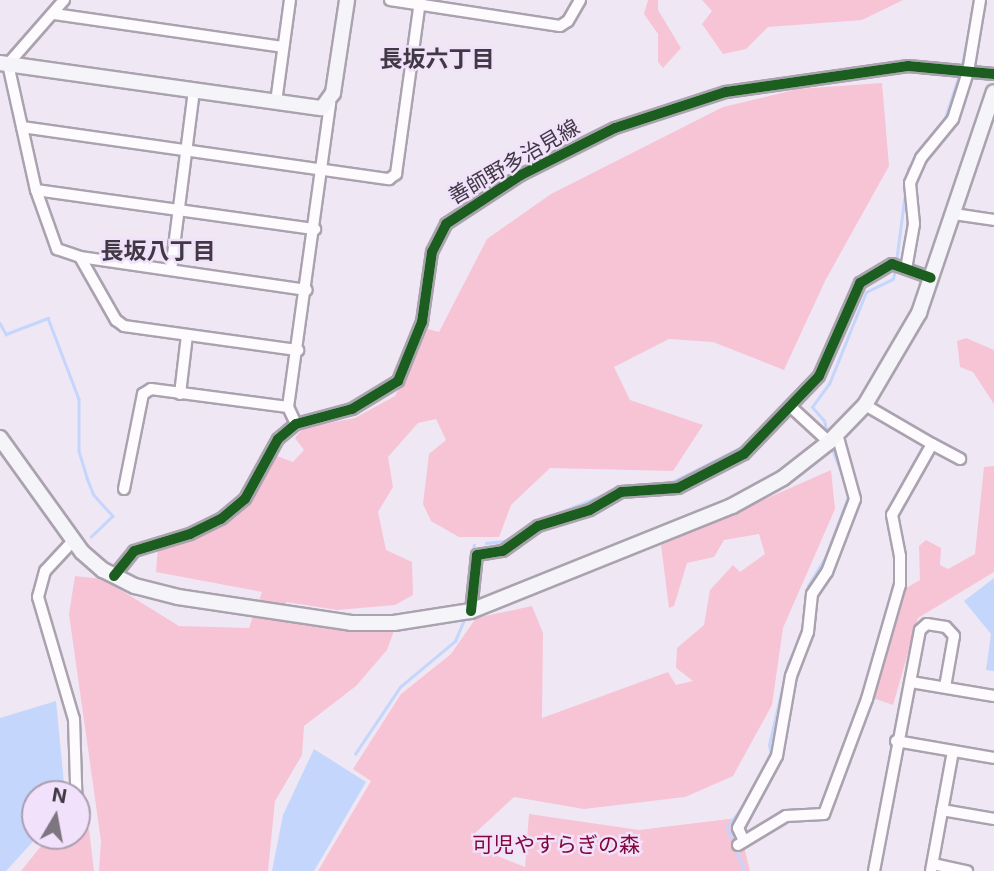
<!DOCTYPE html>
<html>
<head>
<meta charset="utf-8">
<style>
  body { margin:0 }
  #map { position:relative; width:994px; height:871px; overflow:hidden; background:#f0e7f5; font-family:Inter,"Noto Sans JP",sans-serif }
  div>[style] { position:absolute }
  .green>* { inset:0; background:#f7c4d5 }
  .water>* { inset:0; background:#c4d6fb }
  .stream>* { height:2.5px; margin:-1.25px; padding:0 1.25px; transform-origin:1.25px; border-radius:1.25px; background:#c4d6fb }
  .roads { filter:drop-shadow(2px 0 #aaa3af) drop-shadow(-2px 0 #aaa3af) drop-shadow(0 2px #aaa3af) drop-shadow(0 -2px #aaa3af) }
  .street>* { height:10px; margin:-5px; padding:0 5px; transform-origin:5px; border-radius:5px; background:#fdfbfe }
  .secondary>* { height:14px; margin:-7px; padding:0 7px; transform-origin:7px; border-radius:7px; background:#f5f4f8 }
  .cycleway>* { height:10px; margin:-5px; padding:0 5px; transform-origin:5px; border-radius:5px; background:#1b5e20 }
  span { translate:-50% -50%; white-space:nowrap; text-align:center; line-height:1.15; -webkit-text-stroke:5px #f1e1fb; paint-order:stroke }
  .street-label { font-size:21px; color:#3f3943 }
  .park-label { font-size:21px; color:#81083a }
  .neighbourhood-label { font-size:23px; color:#3f3943; font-weight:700 }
  .north { position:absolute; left:21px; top:780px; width:70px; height:70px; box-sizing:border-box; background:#f1e1fb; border:2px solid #aa9eb1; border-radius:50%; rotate:10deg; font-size:19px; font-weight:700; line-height:28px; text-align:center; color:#3f3943 }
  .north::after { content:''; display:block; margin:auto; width:24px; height:32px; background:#7d7681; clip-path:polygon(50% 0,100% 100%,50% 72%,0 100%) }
</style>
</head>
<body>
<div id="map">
  <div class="green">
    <i style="clip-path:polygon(648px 0,658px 0,658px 10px,681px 48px,663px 68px,658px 62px,658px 34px,644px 14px)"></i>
    <i style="clip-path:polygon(702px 0,903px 0,862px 20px,768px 27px,746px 49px,723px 54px,702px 24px,712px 11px)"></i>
    <i style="clip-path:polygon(882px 83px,889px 166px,825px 281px,784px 370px,713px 342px,669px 339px,614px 367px,630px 400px,703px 425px,673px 471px,550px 468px,511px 505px,499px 537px,459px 537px,431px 521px,423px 504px,429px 454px,446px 440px,436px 419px,418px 423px,388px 457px,393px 487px,378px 512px,386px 550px,412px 562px,413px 595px,395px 605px,337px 610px,286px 602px,283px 621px,394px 631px,387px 650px,356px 686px,304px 726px,302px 755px,275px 801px,268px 871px,99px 871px,101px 841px,69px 614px,75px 576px,103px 579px,179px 626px,249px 628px,262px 592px,156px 572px,158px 547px,192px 538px,230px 520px,250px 503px,274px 455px,293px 462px,304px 450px,295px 438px,303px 428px,355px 418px,395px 396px,419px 350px,424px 328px,439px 332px,487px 239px,551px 194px,723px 107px,798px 89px)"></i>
    <i style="clip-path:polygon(966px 338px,994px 350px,994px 404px,973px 372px,960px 367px,957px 341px)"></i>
    <i style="clip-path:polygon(994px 466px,994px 572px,918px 618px,893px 705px,873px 698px,901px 591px,920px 580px,919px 546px,926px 540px,941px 548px,940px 565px,948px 569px,975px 554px,984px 467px)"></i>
    <i style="clip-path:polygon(831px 470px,835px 509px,783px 628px,772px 705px,733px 776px,685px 797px,584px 809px,514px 797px,474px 834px,472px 846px,525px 867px,529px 814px,639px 830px,737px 818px,750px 871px,318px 871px,371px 781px,353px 769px,401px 694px,451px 654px,476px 618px,532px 606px,543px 633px,542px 718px,668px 672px,676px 685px,693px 681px,676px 668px,677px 648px,704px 625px,710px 590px,733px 565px,740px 572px,765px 554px,759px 534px,724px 540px,714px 557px,687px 563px,674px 606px,669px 608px,661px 545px)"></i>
    <i style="clip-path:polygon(77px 827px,89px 829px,94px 871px,21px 871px,49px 836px,77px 836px)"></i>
  </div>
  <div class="water">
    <i style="clip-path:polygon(994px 578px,994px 671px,986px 670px,991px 634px,964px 601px)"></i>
    <i style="clip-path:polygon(56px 701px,65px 794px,35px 794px,38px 836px,6px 871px,0 871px,0 718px)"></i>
    <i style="clip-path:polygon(314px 749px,366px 782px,314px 871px,272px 871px,283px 815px)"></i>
  </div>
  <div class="stream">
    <i style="left:961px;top:69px;width:70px;rotate:-78.5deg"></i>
    <i style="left:896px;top:262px;width:94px;rotate:-82.6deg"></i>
    <i style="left:908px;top:169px;width:63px;rotate:-54deg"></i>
    <i style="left:945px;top:118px;width:45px;rotate:-72deg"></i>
    <i style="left:0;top:323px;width:13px;rotate:61deg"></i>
    <i style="left:6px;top:334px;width:45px;rotate:-20.9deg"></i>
    <i style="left:48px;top:318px;width:87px;rotate:69.1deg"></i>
    <i style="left:79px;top:399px;width:52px;rotate:90deg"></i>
    <i style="left:79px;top:451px;width:28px;rotate:73deg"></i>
    <i style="left:87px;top:478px;width:18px;rotate:68deg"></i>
    <i style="left:94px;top:495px;width:28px;rotate:48deg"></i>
    <i style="left:113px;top:516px;width:30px;rotate:136deg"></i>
    <i style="left:787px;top:412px;width:14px;rotate:34deg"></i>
    <i style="left:828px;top:436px;width:16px;rotate:-105deg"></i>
    <i style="left:824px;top:421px;width:18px;rotate:-131deg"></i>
    <i style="left:812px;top:407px;width:29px;rotate:-54deg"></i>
    <i style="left:829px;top:384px;width:99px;rotate:-68.1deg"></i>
    <i style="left:866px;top:292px;width:30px;rotate:-26deg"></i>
    <i style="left:893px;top:279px;width:10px;rotate:-79deg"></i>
    <i style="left:831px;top:445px;width:43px;rotate:69.4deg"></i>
    <i style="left:621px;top:488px;width:49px;rotate:-5.8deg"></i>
    <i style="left:670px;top:483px;width:91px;rotate:-26.8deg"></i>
    <i style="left:544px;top:519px;width:77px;rotate:-22.2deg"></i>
    <i style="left:486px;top:543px;width:18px;rotate:-6deg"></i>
    <i style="left:504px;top:541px;width:25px;rotate:-29deg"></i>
    <i style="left:472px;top:555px;width:10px;rotate:-79deg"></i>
    <i style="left:467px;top:600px;width:25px;rotate:-83deg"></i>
    <i style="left:804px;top:624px;width:38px;rotate:-84deg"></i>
    <i style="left:808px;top:586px;width:33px;rotate:-59deg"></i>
    <i style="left:825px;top:558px;width:68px;rotate:-69.4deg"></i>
    <i style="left:355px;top:754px;width:81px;rotate:-56.1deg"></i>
    <i style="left:400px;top:687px;width:72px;rotate:-39.9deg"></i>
    <i style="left:455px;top:641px;width:25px;rotate:-67deg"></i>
    <i style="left:764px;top:770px;width:17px;rotate:-65deg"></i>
    <i style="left:771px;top:755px;width:10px;rotate:-101deg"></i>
    <i style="left:769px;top:745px;width:84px;rotate:-77deg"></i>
    <i style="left:788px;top:663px;width:36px;rotate:-63deg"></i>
    <i style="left:744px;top:871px;width:47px;rotate:-111.1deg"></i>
    <i style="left:727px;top:827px;width:40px;rotate:-53deg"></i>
  </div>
  <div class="roads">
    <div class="street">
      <i style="left:64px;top:0;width:85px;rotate:131.2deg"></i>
      <i style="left:8px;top:64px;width:129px;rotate:77.5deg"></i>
      <i style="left:36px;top:190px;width:63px;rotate:70.4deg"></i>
      <i style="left:57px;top:249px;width:24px;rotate:19deg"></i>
      <i style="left:80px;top:257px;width:229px;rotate:8.3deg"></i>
      <i style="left:390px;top:0;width:172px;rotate:8.7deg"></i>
      <i style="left:560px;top:26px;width:9px;rotate:-32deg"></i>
      <i style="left:568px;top:21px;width:24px;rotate:-60deg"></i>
      <i style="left:54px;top:14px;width:231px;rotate:8.2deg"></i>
      <i style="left:276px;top:102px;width:103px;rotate:-82.2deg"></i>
      <i style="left:22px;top:127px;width:371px;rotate:8.1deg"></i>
      <i style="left:389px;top:179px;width:9px;rotate:-36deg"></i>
      <i style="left:396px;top:174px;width:176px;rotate:-82.1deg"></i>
      <i style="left:36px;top:190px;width:282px;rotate:8deg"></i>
      <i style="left:954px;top:214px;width:40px;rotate:8.5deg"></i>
      <i style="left:80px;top:257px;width:73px;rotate:60.3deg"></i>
      <i style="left:116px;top:320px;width:10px;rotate:37deg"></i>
      <i style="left:124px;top:326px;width:176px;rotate:7.9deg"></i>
      <i style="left:906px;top:269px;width:46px;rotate:-79.9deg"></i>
      <i style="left:914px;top:224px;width:41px;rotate:-95.6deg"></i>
      <i style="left:910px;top:183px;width:27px;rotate:-66deg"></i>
      <i style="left:921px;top:158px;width:50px;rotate:-50.6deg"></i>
      <i style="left:953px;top:119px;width:49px;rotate:-72.3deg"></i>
      <i style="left:968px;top:72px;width:73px;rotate:-80.5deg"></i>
      <i style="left:171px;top:270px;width:181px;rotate:-82.7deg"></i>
      <i style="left:180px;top:394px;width:59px;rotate:-83.2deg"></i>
      <i style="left:791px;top:407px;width:52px;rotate:42.6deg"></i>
      <i style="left:296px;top:424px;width:19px;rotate:-115deg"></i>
      <i style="left:288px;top:407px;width:307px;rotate:-82.1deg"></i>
      <i style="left:932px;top:444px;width:32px;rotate:28deg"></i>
      <i style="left:124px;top:489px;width:97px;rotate:-78.7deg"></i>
      <i style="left:143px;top:394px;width:9px;rotate:-32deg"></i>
      <i style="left:151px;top:389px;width:138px;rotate:7.5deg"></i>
      <i style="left:73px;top:541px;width:41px;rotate:133deg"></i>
      <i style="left:45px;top:571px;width:27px;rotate:105deg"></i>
      <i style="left:38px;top:597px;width:127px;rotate:73.6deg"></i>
      <i style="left:74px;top:719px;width:98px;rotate:88.2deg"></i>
      <i style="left:114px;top:576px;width:32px;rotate:-51deg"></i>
      <i style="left:134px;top:551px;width:59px;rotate:-16.9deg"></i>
      <i style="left:190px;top:534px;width:34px;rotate:-26deg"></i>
      <i style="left:221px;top:519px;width:31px;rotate:-40deg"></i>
      <i style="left:245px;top:499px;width:68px;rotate:-61.2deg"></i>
      <i style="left:278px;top:439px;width:23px;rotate:-40deg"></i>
      <i style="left:296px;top:424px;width:58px;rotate:-15deg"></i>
      <i style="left:352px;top:409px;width:54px;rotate:-31.3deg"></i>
      <i style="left:398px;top:381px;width:64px;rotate:-67.9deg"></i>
      <i style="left:422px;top:322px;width:71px;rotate:-81.9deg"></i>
      <i style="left:432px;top:252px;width:31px;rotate:-63deg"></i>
      <i style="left:446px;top:224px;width:90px;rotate:-33.2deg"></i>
      <i style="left:521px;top:175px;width:105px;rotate:-26.6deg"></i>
      <i style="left:615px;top:128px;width:117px;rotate:-18deg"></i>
      <i style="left:726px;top:92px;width:184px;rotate:-8.1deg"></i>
      <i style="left:908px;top:66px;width:86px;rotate:5.3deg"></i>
      <i style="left:471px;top:611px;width:56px;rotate:-83.9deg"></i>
      <i style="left:477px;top:555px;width:26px;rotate:-9deg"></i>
      <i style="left:503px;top:551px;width:43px;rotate:-35.5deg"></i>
      <i style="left:538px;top:526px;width:54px;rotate:-17.1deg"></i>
      <i style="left:590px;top:510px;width:36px;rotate:-30deg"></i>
      <i style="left:621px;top:492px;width:57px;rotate:-4deg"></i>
      <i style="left:678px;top:488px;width:74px;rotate:-27.3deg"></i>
      <i style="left:744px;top:454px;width:108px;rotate:-46.1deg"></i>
      <i style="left:819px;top:376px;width:102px;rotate:-66.2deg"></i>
      <i style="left:860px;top:283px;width:37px;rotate:-31deg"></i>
      <i style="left:892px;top:264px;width:41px;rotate:19.7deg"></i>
      <i style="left:911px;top:682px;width:84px;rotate:9.6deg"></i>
      <i style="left:896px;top:741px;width:99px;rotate:9.8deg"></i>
      <i style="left:942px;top:810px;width:53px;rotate:9.8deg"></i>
      <i style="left:744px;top:841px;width:14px;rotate:-115deg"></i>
      <i style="left:738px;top:828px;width:82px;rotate:-61.6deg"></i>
      <i style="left:777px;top:756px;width:81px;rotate:-80.1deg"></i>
      <i style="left:791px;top:676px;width:47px;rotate:-68.9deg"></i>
      <i style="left:808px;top:632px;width:38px;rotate:-84deg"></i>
      <i style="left:812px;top:594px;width:27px;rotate:-56deg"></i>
      <i style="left:827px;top:572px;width:78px;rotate:-69deg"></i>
      <i style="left:855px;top:499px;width:67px;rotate:-105.5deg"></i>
      <i style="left:738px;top:845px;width:56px;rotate:-31.1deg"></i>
      <i style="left:786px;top:816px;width:38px;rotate:-3deg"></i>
      <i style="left:824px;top:814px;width:123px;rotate:-69.5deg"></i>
      <i style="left:867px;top:699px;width:119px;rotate:-73.9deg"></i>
      <i style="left:900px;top:585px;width:29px;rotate:-90deg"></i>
      <i style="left:900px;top:556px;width:42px;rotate:-101deg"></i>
      <i style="left:892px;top:515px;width:81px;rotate:-60.6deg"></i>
      <i style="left:932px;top:444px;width:78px;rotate:-149.8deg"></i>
      <i style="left:933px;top:864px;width:35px;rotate:12deg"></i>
      <i style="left:874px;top:871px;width:245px;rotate:-79.2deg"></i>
      <i style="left:920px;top:630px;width:9px;rotate:-41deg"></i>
      <i style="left:927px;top:624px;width:19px;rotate:9deg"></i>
      <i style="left:946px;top:627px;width:12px;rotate:48deg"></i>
      <i style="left:954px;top:636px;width:52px;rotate:100deg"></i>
      <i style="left:931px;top:871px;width:122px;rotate:-79.6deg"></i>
    </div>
    <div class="secondary">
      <i style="left:0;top:63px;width:325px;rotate:8deg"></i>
      <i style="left:322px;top:108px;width:19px;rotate:-54deg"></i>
      <i style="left:333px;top:93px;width:94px;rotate:-81.4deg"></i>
      <i style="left:0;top:438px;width:140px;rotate:54.3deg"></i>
      <i style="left:82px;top:552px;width:28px;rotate:41deg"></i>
      <i style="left:103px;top:570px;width:36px;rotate:27deg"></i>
      <i style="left:135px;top:586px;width:44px;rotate:14.3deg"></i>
      <i style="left:178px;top:597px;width:175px;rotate:8.5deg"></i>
      <i style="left:351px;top:623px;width:43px"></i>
      <i style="left:394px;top:623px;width:78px;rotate:-8.9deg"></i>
      <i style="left:471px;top:611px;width:281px;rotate:-21.9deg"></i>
      <i style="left:732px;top:506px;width:58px;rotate:-28.8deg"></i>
      <i style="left:783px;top:478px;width:58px;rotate:-38deg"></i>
      <i style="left:829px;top:442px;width:52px;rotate:-45.8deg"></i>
      <i style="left:865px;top:405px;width:107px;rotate:-59.6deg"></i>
      <i style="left:919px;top:313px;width:233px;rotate:-71.3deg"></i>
    </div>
  </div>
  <div class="cycleway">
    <i style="left:114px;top:576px;width:32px;rotate:-51deg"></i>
    <i style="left:134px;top:551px;width:59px;rotate:-16.9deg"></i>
    <i style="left:190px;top:534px;width:34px;rotate:-26deg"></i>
    <i style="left:221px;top:519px;width:31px;rotate:-40deg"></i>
    <i style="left:245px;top:499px;width:68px;rotate:-61.2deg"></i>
    <i style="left:278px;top:439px;width:23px;rotate:-40deg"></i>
    <i style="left:296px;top:424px;width:58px;rotate:-15deg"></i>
    <i style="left:352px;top:409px;width:54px;rotate:-31.3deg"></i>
    <i style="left:398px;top:381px;width:64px;rotate:-67.9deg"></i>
    <i style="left:422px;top:322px;width:71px;rotate:-81.9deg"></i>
    <i style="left:432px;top:252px;width:31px;rotate:-63deg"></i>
    <i style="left:446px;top:224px;width:90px;rotate:-33.2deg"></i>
    <i style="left:521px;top:175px;width:105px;rotate:-26.6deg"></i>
    <i style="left:615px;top:128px;width:117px;rotate:-18deg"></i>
    <i style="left:726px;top:92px;width:184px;rotate:-8.1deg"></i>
    <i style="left:908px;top:66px;width:86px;rotate:5.3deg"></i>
    <i style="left:471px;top:611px;width:56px;rotate:-83.9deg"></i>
    <i style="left:477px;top:555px;width:26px;rotate:-9deg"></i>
    <i style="left:503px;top:551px;width:43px;rotate:-35.5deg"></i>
    <i style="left:538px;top:526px;width:54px;rotate:-17.1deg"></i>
    <i style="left:590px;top:510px;width:36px;rotate:-30deg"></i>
    <i style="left:621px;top:492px;width:57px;rotate:-4deg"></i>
    <i style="left:678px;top:488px;width:74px;rotate:-27.3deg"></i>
    <i style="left:744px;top:454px;width:108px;rotate:-46.1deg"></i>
    <i style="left:819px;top:376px;width:102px;rotate:-66.2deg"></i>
    <i style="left:860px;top:283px;width:37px;rotate:-31deg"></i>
    <i style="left:892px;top:264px;width:41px;rotate:19.7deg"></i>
  </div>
  <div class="street-label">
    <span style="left:514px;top:162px;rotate:-30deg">善師野多治見線</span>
  </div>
  <div class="park-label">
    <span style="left:556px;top:845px">可児やすらぎの森</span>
  </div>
  <div class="neighbourhood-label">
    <span style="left:437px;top:59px">長坂六丁目</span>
    <span style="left:158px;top:251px">長坂八丁目</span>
  </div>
  <div class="north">N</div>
</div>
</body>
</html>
